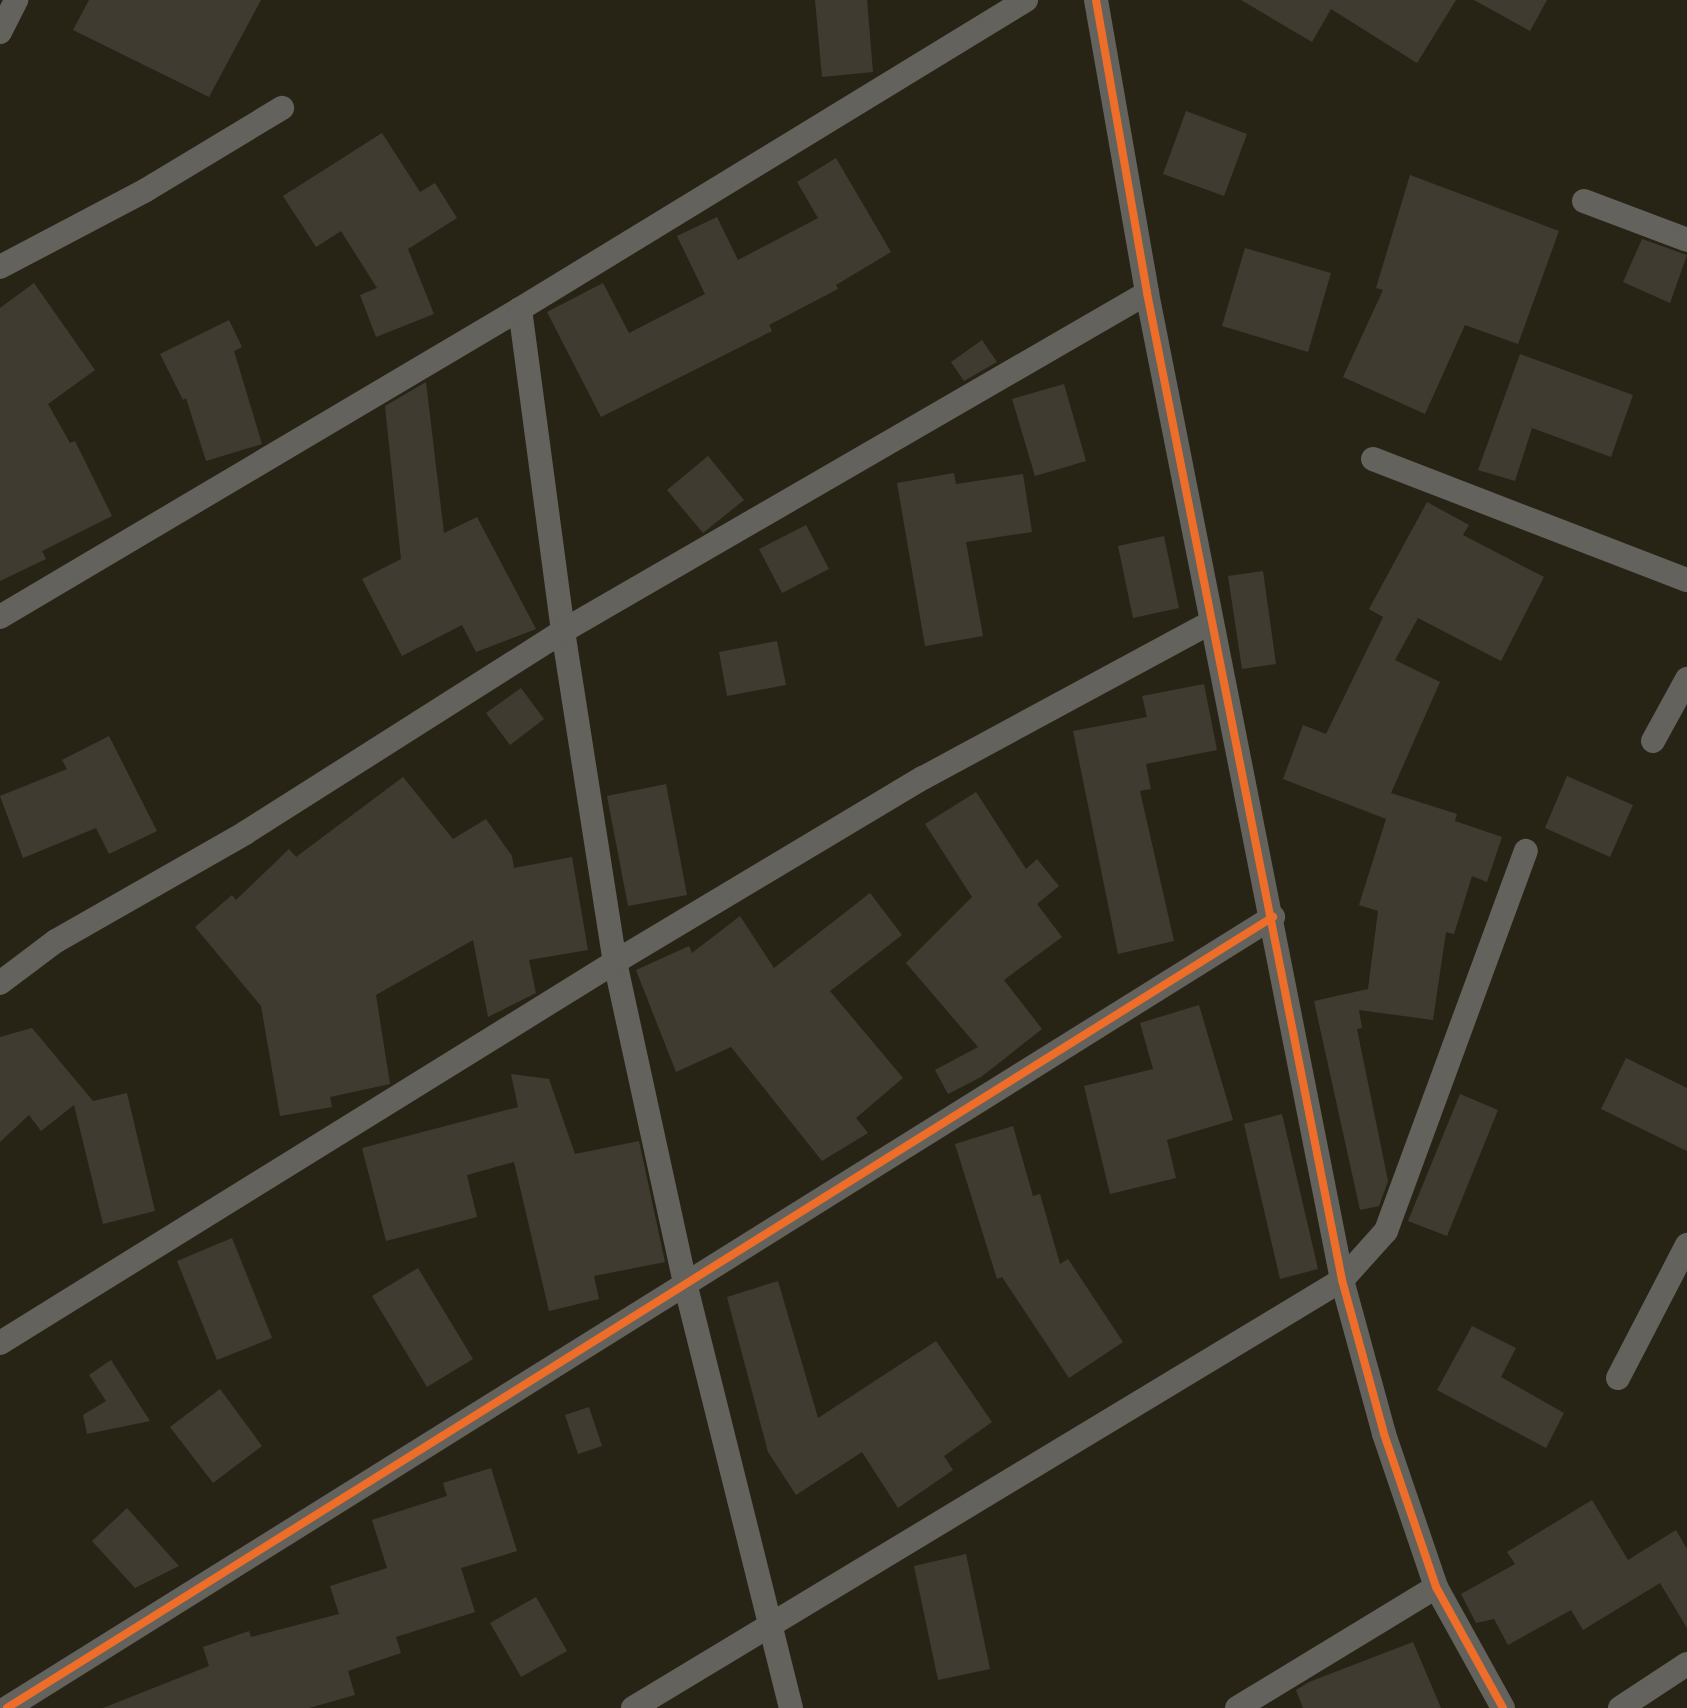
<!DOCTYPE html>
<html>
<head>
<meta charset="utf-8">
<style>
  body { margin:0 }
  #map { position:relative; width:1687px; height:1708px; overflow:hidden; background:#272416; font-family:"Times New Roman",serif }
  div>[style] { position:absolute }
  .building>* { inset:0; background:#403b30 }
  .minor>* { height:24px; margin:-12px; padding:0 12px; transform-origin:12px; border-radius:12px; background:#63625d }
  .cycleway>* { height:8px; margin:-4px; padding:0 4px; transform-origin:4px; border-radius:4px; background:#ee6e29 }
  span { translate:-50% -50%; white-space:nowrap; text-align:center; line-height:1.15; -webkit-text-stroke:6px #141107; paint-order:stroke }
</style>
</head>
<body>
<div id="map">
  <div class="building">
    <i style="clip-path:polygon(89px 0,261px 0,209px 97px,73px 30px)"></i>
    <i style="clip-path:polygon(815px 0,867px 0,873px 72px,822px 77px)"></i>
    <i style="clip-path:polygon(1241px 0,1456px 0,1417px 63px,1331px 9px,1312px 42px)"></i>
    <i style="clip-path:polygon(1474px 0,1547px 0,1530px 31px)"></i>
    <i style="clip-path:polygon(1186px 111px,1247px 134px,1224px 196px,1163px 174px)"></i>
    <i style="clip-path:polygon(382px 133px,420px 192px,435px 183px,457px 218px,408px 249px,434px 314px,376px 337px,360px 295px,377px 288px,341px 231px,316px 247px,283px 196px)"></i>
    <i style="clip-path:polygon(836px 158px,891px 252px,836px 285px,838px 289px,769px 325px,772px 331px,601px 417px,547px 312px,603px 283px,629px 333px,705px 294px,677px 236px,717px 217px,738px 260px,818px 218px,797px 182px)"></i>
    <i style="clip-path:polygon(1410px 175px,1559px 231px,1518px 344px,1465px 325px,1425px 414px,1343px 377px,1383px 290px,1376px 288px)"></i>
    <i style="clip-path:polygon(1642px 239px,1687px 255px,1670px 303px,1623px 282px)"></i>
    <i style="clip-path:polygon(1245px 248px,1331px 273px,1308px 352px,1222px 326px)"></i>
    <i style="clip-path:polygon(34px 283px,95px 370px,48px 404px,70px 443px,75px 441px,112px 516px,42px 551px,46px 559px,0 581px,0 308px)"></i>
    <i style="clip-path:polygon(229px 320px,242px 347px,234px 351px,262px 444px,206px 461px,186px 398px,183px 400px,160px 354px)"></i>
    <i style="clip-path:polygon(982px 340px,997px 362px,964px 381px,951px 362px)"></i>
    <i style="clip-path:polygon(1520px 354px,1633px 395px,1611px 457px,1532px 428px,1515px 481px,1478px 470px)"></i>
    <i style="clip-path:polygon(426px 382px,444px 533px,477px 517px,536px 629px,476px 652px,462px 625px,402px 656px,362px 579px,401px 559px,385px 406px)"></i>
    <i style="clip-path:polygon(1064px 384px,1086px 461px,1035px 476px,1012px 399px)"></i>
    <i style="clip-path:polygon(708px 456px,744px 500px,703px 533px,667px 490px)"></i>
    <i style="clip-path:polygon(954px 473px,956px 484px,1023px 474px,1032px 532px,966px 542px,983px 636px,925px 646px,897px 483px)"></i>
    <i style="clip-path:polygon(1427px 502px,1469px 525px,1463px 535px,1544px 577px,1501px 661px,1418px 618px,1395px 660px,1440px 682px,1391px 793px,1457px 814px,1455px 821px,1502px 837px,1487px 882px,1472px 876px,1454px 934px,1446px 932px,1433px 1020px,1359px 1010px,1362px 1028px,1357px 1029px,1388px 1181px,1379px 1206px,1360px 1210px,1314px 1001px,1368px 989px,1378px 911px,1359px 905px,1386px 819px,1283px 779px,1303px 725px,1326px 734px,1383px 617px,1369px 609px)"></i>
    <i style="clip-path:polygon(806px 525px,829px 569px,782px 593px,759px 549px)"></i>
    <i style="clip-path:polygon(1164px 536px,1179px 608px,1133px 618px,1118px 546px)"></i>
    <i style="clip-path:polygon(1263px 571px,1276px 664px,1242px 669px,1228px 576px)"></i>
    <i style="clip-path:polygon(777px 641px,786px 685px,727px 696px,719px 652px)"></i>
    <i style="clip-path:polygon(1204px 684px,1217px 750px,1146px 764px,1151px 789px,1140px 791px,1174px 941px,1118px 954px,1073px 731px,1147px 717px,1142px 696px)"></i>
    <i style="clip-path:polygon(521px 688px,544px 719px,510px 745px,486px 713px)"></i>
    <i style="clip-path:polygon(109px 736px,157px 831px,109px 854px,96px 828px,23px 858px,0 796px,67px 769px,62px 760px)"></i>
    <i style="clip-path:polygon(1567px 776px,1633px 805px,1610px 857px,1545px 828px)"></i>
    <i style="clip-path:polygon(403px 777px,453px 839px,486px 819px,512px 856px,514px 868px,572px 857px,588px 950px,529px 960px,536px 993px,488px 1017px,473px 940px,376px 995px,390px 1084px,330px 1097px,332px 1107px,280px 1116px,261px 1006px,195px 927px,232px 895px,236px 900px,289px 849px,296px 857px)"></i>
    <i style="clip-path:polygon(666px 784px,687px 895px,628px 906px,607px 796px)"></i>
    <i style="clip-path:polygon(976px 792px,1026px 869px,1037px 859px,1059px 886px,1037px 904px,1062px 937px,1004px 980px,1042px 1029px,981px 1077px,948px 1094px,935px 1070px,978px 1047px,906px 963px,972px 897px,925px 824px)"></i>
    <i style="clip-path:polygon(870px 893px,902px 935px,830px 991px,903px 1078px,856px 1118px,868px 1133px,822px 1161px,731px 1047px,676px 1072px,636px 970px,689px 946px,692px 953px,740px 916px,774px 968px)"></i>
    <i style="clip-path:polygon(1199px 1005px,1233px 1120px,1167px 1140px,1176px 1178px,1110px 1194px,1084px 1086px,1153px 1069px,1140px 1023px)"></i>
    <i style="clip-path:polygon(32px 1028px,93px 1101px,127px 1093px,155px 1211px,103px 1224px,74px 1105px,41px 1131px,29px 1115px,0 1142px,0 1037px)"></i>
    <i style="clip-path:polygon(1626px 1058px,1687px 1088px,1687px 1151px,1601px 1109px)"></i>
    <i style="clip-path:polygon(511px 1074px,549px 1079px,575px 1154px,639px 1141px,665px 1262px,594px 1276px,599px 1299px,549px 1311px,514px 1162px,467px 1175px,477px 1217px,386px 1241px,362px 1148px,518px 1107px)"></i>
    <i style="clip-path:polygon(1460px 1094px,1498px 1110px,1447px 1236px,1408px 1221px)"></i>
    <i style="clip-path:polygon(1282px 1114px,1318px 1269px,1280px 1279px,1244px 1124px)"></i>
    <i style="clip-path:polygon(1013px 1126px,1033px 1196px,1040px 1194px,1060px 1264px,1068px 1259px,1123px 1342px,1069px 1378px,1002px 1277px,997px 1279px,955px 1144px)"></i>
    <i style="clip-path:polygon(232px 1238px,272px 1338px,217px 1360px,177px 1261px)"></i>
    <i style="clip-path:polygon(418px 1268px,473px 1359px,427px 1387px,372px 1296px)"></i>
    <i style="clip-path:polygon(778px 1281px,818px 1418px,936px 1341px,992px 1422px,944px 1456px,953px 1470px,898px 1508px,862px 1452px,796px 1495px,768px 1452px,727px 1297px)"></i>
    <i style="clip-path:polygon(1472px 1326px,1516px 1348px,1501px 1377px,1564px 1413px,1546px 1448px,1437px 1390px)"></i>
    <i style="clip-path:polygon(111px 1360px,150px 1421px,87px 1434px,83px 1415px,106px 1401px,89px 1375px)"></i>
    <i style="clip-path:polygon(220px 1389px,262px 1446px,213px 1483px,170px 1427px)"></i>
    <i style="clip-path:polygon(589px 1407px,602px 1446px,578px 1454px,565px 1415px)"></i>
    <i style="clip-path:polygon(491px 1468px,517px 1551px,461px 1568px,475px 1612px,396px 1637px,401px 1653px,348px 1671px,355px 1695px,309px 1708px,103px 1708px,209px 1666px,203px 1647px,249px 1631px,251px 1637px,339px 1614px,330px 1586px,387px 1568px,372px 1520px,447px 1496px,443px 1483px)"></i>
    <i style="clip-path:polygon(1592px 1500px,1628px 1560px,1676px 1530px,1687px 1549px,1687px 1628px,1660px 1583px,1583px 1630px,1571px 1610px,1508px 1645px,1494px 1619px,1476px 1623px,1461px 1594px,1515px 1564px,1507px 1552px)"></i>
    <i style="clip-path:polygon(127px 1508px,179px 1566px,135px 1588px,92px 1541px)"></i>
    <i style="clip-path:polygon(966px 1554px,990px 1669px,938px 1680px,914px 1566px)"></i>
    <i style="clip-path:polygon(536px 1597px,567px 1651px,521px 1677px,490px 1623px)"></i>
    <i style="clip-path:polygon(1413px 1642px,1441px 1708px,1303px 1708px,1296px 1690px,1309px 1682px)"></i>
  </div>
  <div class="minor">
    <i style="left:1096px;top:0;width:297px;rotate:80.1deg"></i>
    <i style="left:1147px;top:293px;width:1006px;rotate:78.82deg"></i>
    <i style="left:1342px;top:1280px;width:160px;rotate:74.7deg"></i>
    <i style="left:1384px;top:1434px;width:162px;rotate:71.2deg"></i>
    <i style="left:1436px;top:1587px;width:138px;rotate:61deg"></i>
    <i style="left:0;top:32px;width:36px;rotate:-63deg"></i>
    <i style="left:1584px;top:201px;width:110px;rotate:20.7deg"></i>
    <i style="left:0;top:267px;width:165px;rotate:-27.8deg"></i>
    <i style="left:146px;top:190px;width:159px;rotate:-31.1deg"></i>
    <i style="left:520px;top:309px;width:325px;rotate:82.4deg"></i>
    <i style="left:563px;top:631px;width:335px;rotate:81.1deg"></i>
    <i style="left:615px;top:962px;width:329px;rotate:77.7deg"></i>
    <i style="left:685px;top:1283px;width:438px;rotate:76deg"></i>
    <i style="left:1373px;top:459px;width:337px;rotate:21.1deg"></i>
    <i style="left:0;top:617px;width:604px;rotate:-30.64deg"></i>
    <i style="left:520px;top:309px;width:593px;rotate:-31.41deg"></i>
    <i style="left:1653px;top:741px;width:71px;rotate:-61.3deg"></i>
    <i style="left:0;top:983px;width:70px;rotate:-36.9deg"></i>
    <i style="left:56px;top:941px;width:218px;rotate:-29.7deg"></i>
    <i style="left:245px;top:833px;width:377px;rotate:-32.4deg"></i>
    <i style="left:563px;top:631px;width:675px;rotate:-30.06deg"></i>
    <i style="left:0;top:1343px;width:723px;rotate:-31.78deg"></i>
    <i style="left:615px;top:962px;width:359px;rotate:-30.9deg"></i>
    <i style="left:923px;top:778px;width:328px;rotate:-28.4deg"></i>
    <i style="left:1618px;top:1378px;width:150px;rotate:-62.6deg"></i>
    <i style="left:7px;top:1708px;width:1493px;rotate:-32deg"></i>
    <i style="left:633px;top:1708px;width:828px;rotate:-31.12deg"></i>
    <i style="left:1342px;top:1280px;width:66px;rotate:-48.1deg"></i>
    <i style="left:1386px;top:1231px;width:405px;rotate:-69.8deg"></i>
    <i style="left:1237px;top:1708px;width:233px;rotate:-31.3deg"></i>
    <i style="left:1620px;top:1708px;width:80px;rotate:-33.3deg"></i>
  </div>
  <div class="cycleway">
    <i style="left:1096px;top:0;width:297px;rotate:80.1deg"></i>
    <i style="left:1147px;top:293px;width:1006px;rotate:78.82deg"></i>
    <i style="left:1342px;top:1280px;width:160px;rotate:74.7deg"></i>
    <i style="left:1384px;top:1434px;width:162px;rotate:71.2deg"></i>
    <i style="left:1436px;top:1587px;width:138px;rotate:61deg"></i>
    <i style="left:7px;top:1708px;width:1493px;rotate:-32deg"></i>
  </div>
</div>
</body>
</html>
